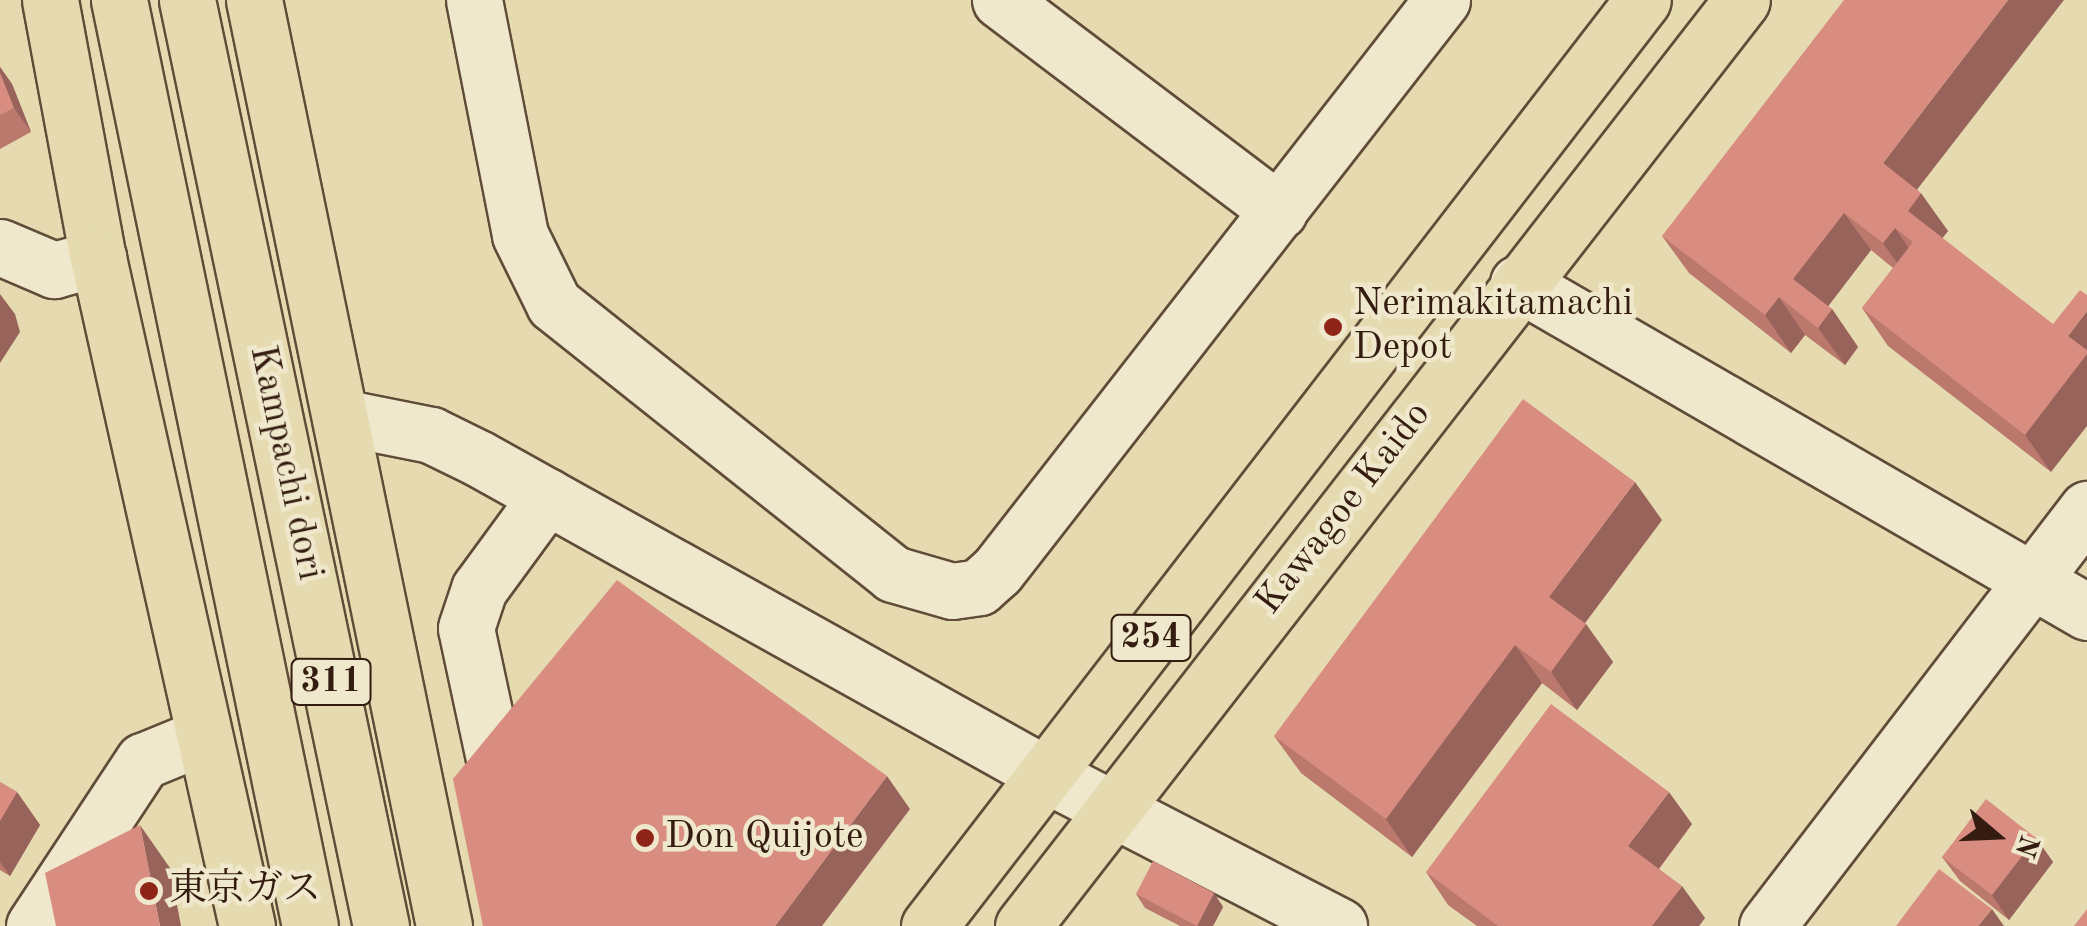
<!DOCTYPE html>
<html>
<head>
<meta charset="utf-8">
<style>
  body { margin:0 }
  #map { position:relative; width:2087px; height:926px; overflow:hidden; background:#e6dbb0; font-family:"Old Standard TT","Noto Serif JP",serif }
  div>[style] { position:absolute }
  .roads { filter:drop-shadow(2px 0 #604c38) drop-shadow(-2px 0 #604c38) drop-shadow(0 2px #604c38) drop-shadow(0 -2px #604c38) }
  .minor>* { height:55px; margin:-27.5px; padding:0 27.5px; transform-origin:27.5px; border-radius:27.5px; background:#efe8cc }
  .major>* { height:55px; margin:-27.5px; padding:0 27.5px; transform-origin:27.5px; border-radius:27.5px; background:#e6dbb0 }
  .highway>* { height:55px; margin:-27.5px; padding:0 27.5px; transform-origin:27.5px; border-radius:27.5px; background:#e6dbb0 }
  .wall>* { inset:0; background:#bb796e }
  .shaded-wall>* { inset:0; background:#98635a }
  .building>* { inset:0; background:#d98d80 }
  .dots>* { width:28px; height:28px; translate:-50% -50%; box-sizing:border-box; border:5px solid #efe8cc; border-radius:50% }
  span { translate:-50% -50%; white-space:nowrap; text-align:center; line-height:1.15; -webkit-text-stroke:9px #efe8cc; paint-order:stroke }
  .shield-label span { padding:2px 8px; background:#efe8cc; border:2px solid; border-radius:8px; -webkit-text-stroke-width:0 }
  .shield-label { font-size:35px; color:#341c10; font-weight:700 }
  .poi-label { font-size:38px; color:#341c10 }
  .left { translate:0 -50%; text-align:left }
  .street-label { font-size:38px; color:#341c10 }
  .north { position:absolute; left:1947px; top:786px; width:100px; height:100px; -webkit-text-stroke:8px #efe8cc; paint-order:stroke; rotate:109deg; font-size:28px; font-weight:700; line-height:40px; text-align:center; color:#341c10 }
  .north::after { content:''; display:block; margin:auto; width:35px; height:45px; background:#341c10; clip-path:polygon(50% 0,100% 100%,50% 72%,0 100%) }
</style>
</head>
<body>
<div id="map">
  <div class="roads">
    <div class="minor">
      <i style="left:474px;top:0;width:239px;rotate:78.9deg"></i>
      <i style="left:520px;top:235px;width:77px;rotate:63.8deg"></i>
      <i style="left:554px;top:304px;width:433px;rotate:38.5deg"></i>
      <i style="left:893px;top:574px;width:61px;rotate:16.1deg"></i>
      <i style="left:952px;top:591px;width:27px;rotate:-8deg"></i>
      <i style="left:979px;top:587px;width:24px;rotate:-42deg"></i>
      <i style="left:997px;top:571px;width:724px;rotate:-52.07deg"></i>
      <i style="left:1000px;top:0;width:350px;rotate:37.1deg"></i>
      <i style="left:0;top:247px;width:59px;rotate:23.1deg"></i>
      <i style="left:54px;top:270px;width:46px;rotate:-15.3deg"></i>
      <i style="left:1518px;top:283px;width:657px;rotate:30.04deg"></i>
      <i style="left:341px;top:417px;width:92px;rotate:11.3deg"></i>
      <i style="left:431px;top:435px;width:52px;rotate:26.1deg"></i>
      <i style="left:478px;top:458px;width:649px;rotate:29.13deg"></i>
      <i style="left:1045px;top:774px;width:331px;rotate:27.3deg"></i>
      <i style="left:499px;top:782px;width:157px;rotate:-102.1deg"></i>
      <i style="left:466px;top:628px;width:41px;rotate:-71.6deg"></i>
      <i style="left:479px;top:589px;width:115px;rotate:-53.8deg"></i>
      <i style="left:34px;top:926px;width:198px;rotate:-56.6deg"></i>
      <i style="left:143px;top:761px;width:66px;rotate:-22.3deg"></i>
      <i style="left:1767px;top:926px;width:526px;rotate:-52.5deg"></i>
    </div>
    <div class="major">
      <i style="left:50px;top:0;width:262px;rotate:79.5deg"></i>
      <i style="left:98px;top:258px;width:684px;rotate:77.43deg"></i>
      <i style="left:119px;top:0;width:945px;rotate:78.35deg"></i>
      <i style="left:187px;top:0;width:946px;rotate:78.17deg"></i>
      <i style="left:254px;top:0;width:945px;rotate:78.4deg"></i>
    </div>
    <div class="highway">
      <i style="left:929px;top:926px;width:1169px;rotate:-52.37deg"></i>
      <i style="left:1023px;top:926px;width:1172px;rotate:-52.17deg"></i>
    </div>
  </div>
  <div class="wall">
    <i style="clip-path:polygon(0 67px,12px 84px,31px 132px,0 149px)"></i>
    <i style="clip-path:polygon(1917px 190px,1948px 231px,1942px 238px,2051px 472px,1888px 346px,1862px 308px,1893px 268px,1871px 250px,1828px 306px,1832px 309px,1858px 347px,1845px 365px,1805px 335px,1791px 353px,1689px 273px,1662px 236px)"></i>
    <i style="clip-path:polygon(1662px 520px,1585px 623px,1613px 662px,1577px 710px,1542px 683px,1412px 857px,1301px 773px,1274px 736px)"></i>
    <i style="clip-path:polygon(0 782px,17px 792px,40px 825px,10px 876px,0 870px)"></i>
    <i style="clip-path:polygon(1692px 824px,1659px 869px,1705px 918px,1699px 926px,1477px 926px,1448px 905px,1426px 872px)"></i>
    <i style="clip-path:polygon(2036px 838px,2053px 862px,2009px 920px,1960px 881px,1942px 857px)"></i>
    <i style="clip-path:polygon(1214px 893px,1223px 907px,1213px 926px,1180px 926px,1145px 908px,1136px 894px)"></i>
  </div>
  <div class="shaded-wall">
    <i style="clip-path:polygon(2008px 0,2064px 0,1909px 200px,1883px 163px)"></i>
    <i style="clip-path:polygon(0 67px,12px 84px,31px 132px,14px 108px,0 73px)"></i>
    <i style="clip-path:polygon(1921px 193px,1948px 231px,1934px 249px,1908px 211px)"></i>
    <i style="clip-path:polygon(1844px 213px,1871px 250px,1820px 317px,1793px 279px)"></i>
    <i style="clip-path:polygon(1895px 228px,1921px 266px,1910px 281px,1883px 243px)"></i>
    <i style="clip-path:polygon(0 294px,15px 314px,20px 332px,0 363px)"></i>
    <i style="clip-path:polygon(1779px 297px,1805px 335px,1791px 353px,1765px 315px)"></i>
    <i style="clip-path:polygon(1832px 309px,1858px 347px,1845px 365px,1818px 328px)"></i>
    <i style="clip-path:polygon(2087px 311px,2087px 426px,2051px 472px,2025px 435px,2068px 336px)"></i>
    <i style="clip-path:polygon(1635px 482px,1662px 520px,1576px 635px,1549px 597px)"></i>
    <i style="clip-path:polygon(1586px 624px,1613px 662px,1577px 710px,1551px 672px)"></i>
    <i style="clip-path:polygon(1515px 645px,1542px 683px,1412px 857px,1386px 819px)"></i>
    <i style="clip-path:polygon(887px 776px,910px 809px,822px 926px,775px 926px)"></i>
    <i style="clip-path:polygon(17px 792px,40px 825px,10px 876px,0 862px,0 821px)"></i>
    <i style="clip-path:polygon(1669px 792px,1692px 824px,1651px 879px,1628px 846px)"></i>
    <i style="clip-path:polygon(140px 825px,170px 868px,181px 926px,160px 926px)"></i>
    <i style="clip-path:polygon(2036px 838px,2053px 862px,2009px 920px,1992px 895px)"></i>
    <i style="clip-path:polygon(1682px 886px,1705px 918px,1699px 926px,1652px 926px)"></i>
    <i style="clip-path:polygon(1214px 893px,1223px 907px,1213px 926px,1197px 926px)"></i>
    <i style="clip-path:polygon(1992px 909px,2004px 926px,1978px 926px)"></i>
  </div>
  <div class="building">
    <i style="clip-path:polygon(1844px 0,2008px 0,1883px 163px,1921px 193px,1908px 211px,2053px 324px,2080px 290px,2087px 295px,2087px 311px,2068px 336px,2087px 350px,2087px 354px,2025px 435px,1862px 308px,1913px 242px,1895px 228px,1883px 243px,1844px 213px,1793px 279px,1832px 309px,1818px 328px,1779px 297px,1765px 315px,1662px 236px)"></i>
    <i style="clip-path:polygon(0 73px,14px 108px,0 115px)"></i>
    <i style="clip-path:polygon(1523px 399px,1635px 482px,1549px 597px,1586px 624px,1551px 672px,1515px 645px,1386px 819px,1274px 736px)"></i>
    <i style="clip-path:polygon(617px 580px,887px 776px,775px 926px,483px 926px,453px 779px)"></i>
    <i style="clip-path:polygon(1551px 704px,1669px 792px,1628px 846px,1682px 886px,1652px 926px,1498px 926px,1426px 872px)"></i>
    <i style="clip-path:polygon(0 782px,17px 792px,0 821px)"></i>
    <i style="clip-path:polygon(1986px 799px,2036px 838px,1992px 895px,1942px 857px)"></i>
    <i style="clip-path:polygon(140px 825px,160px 926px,56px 926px,45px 873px)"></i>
    <i style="clip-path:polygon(1153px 861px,1214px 893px,1197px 926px,1136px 894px)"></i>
    <i style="clip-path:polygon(1939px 869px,1992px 909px,1978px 926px,1896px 926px)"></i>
    <i style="clip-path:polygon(2087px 909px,2087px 926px,2074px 926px)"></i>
  </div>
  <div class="dots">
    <i style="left:1333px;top:327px;background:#8f2418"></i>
    <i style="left:645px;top:838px;background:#8f2418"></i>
    <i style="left:149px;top:891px;background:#8f2418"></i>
  </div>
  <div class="shield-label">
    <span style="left:1151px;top:638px">254</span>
    <span style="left:331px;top:682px">311</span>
  </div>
  <div class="poi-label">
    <span class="left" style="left:1353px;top:327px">Nerimakitamachi<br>Depot</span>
    <span class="left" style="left:665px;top:838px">Don Quijote</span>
    <span class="left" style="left:169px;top:891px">東京ガス</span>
  </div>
  <div class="street-label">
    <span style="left:285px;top:463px;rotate:78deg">Kampachi dori</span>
    <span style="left:1344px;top:509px;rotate:-52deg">Kawagoe Kaido</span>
  </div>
  <div class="north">N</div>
</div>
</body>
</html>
